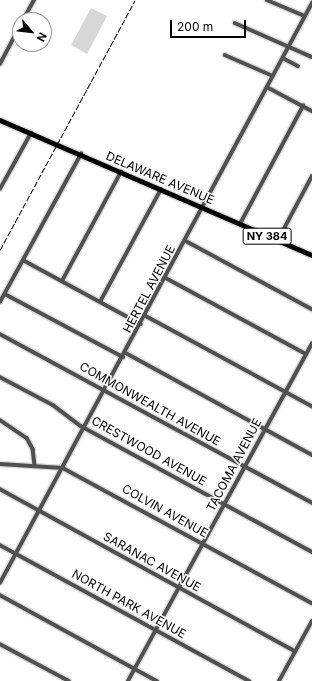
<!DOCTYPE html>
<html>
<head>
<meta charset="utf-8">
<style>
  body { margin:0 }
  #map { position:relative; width:312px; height:681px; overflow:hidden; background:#fff; font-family:Inter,sans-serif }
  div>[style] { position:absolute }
  .green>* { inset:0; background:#d7d7d7 }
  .roads { filter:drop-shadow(1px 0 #dbdbdb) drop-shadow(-1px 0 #dbdbdb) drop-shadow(0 1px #dbdbdb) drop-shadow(0 -1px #dbdbdb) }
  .minor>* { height:3.5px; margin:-1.75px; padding:0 1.75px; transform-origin:1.75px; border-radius:1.75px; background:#505050 }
  .major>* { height:4.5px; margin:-2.25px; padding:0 2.25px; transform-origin:2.25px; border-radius:2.25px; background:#000 }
  .rail>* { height:1px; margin-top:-0.5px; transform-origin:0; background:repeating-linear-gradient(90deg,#000 0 6px,transparent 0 8px) }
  span { translate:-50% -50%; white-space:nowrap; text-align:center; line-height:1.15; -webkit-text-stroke:3px #fff; paint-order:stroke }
  .shield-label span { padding:1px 3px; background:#fff; border:1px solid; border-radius:3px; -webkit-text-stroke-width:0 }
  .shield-label { font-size:11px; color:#000; font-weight:700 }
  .street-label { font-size:12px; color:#000 }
  .north { position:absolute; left:12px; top:12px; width:40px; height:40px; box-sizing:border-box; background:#fff; border:1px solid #999; border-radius:50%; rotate:118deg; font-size:11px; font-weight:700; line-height:16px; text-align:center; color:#000 }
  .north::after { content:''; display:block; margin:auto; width:14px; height:18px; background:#000; clip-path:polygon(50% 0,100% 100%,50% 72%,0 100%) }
  .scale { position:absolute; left:170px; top:20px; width:76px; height:18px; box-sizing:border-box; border:2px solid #000; border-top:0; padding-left:5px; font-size:12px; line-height:14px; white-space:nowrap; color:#000; -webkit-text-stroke:3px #fff; paint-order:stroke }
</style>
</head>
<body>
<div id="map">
  <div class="green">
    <i style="clip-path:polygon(91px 8px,107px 16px,87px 54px,71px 45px)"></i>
  </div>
  <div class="roads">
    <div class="minor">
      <i style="left:267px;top:0;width:41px;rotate:22.8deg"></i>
      <i style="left:23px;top:20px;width:23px;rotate:-61deg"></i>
      <i style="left:235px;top:23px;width:84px;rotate:23.8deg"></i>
      <i style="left:225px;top:55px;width:52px;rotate:23.6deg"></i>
      <i style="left:283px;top:58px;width:17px;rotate:28deg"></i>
      <i style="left:0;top:64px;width:43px;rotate:-62.2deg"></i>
      <i style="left:267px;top:87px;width:51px;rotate:28.1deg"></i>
      <i style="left:0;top:189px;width:64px;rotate:-61deg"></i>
      <i style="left:240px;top:224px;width:134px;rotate:-61.9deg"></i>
      <i style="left:278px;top:240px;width:72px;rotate:-62deg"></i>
      <i style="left:186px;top:241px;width:143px;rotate:28.4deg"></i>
      <i style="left:23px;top:260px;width:134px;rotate:28.5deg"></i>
      <i style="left:166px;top:278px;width:159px;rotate:28.5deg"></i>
      <i style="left:62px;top:281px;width:124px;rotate:-61.6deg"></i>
      <i style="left:5px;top:294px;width:134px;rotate:28.1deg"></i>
      <i style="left:0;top:302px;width:169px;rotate:-61.3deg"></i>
      <i style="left:100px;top:302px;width:128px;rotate:-61.6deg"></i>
      <i style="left:146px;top:316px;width:189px;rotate:28.5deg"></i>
      <i style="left:0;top:334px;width:355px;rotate:28.4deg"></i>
      <i style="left:126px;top:353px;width:212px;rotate:28.7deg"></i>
      <i style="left:0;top:377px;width:60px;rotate:27.8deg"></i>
      <i style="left:53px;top:405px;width:35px;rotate:37deg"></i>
      <i style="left:81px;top:426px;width:263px;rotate:28.6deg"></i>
      <i style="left:0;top:420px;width:32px;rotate:34deg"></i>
      <i style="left:27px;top:438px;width:13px;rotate:61deg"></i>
      <i style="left:33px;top:449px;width:17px;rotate:83deg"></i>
      <i style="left:0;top:464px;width:63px;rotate:3.6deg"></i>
      <i style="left:63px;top:468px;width:283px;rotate:28.5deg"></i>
      <i style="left:0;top:489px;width:337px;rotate:28.8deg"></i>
      <i style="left:0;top:545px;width:284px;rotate:28.6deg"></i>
      <i style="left:0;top:583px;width:659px;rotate:-61.72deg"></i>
      <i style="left:0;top:595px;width:179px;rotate:28.7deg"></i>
      <i style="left:0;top:644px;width:78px;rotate:28.2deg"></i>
      <i style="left:128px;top:681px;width:384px;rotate:-61.4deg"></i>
      <i style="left:279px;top:681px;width:68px;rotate:-61.2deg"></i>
    </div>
    <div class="major">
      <i style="left:0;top:120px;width:340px;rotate:23.4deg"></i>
    </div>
  </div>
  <div class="rail">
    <i style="left:0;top:250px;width:284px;rotate:-61.6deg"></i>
  </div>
  <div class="shield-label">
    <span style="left:267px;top:236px">NY 384</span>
  </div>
  <div class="street-label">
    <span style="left:160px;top:178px;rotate:23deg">DELAWARE AVENUE</span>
    <span style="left:149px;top:289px;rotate:-62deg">HERTEL AVENUE</span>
    <span style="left:150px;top:404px;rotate:29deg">COMMONWEALTH AVENUE</span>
    <span style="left:149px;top:451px;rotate:29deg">CRESTWOOD AVENUE</span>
    <span style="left:234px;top:465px;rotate:-62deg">TACOMA AVENUE</span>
    <span style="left:165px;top:511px;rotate:29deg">COLVIN AVENUE</span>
    <span style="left:152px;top:562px;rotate:29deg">SARANAC AVENUE</span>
    <span style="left:129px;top:604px;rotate:29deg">NORTH PARK AVENUE</span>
  </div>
  <div class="north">N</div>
  <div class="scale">200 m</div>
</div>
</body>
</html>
